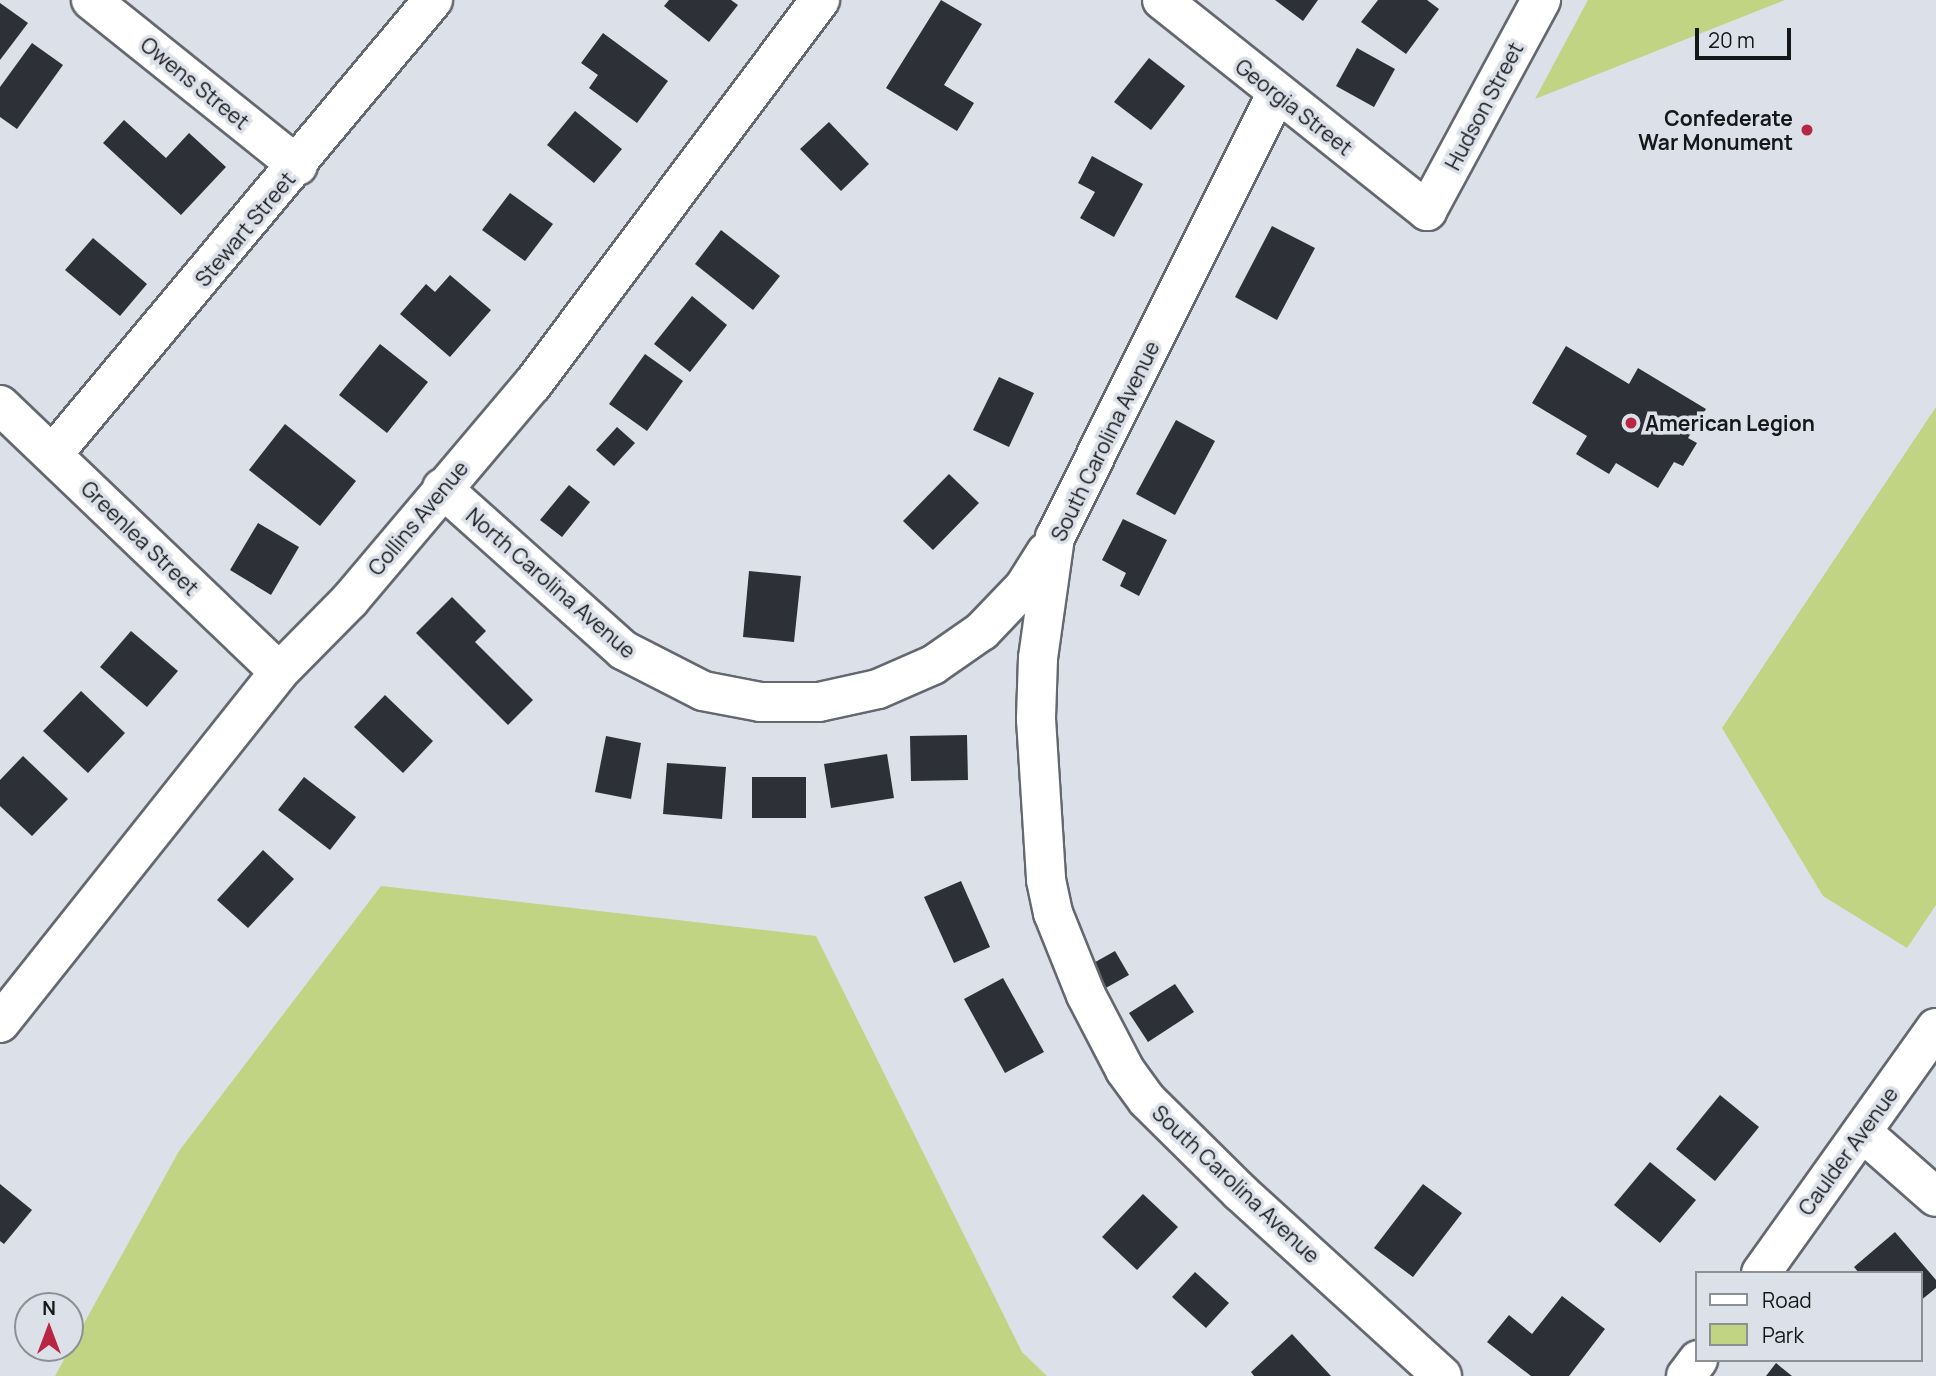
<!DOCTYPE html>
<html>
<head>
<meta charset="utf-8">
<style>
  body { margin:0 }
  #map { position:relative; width:1936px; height:1376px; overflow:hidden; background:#dce0e8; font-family:Manrope,sans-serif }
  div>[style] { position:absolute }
  .green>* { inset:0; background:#c0d483 }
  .building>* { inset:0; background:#2d3036 }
  .roads { filter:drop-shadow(2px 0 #64686f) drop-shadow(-2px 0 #64686f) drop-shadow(0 2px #64686f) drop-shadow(0 -2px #64686f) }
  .minor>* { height:38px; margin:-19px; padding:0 19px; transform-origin:19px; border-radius:19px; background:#fff }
  .dots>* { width:19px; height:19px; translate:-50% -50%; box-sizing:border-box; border:4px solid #dce0e8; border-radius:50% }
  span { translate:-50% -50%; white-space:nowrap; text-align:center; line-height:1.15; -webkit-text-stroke:7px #dce0e8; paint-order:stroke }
  .street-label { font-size:21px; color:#151719 }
  .poi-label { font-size:21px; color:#151719; font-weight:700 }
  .right { translate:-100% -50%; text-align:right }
  .left { translate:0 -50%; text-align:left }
  .legend { position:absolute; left:1695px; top:1271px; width:228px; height:91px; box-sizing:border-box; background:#dce0e8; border:2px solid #8c9095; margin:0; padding:9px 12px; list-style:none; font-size:21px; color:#151719 }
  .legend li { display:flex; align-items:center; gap:14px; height:35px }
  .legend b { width:35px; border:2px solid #8c9095 }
  .north { position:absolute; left:14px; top:1292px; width:70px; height:70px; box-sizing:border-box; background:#dce0e8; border:2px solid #8c9095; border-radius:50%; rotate:0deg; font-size:19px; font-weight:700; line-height:28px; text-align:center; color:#151719 }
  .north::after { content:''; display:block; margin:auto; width:24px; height:32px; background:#b82643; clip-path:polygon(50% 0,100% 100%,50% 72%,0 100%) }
  .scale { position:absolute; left:1695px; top:28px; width:96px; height:32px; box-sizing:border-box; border:4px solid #151719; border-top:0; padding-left:9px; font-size:21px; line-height:24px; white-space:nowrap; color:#151719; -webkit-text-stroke:5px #dce0e8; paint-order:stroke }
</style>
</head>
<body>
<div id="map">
  <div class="green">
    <i style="clip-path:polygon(1588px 0,1785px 0,1535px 99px)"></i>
    <i style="clip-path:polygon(1936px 407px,1936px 905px,1907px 948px,1823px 896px,1722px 728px)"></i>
    <i style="clip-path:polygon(381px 886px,816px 936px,1022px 1352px,1047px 1376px,55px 1376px,179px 1151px)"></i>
  </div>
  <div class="building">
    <i style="clip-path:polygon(669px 0,731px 0,738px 5px,709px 42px,664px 6px)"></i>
    <i style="clip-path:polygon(941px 0,982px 24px,944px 85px,974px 103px,957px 131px,886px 88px)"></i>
    <i style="clip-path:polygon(1275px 0,1318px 0,1303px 21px)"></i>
    <i style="clip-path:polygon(1378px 0,1427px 0,1439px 9px,1406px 54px,1361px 22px)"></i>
    <i style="clip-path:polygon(0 3px,28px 23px,0 60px)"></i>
    <i style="clip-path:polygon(603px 33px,668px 81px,637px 123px,589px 88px,598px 75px,581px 63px)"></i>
    <i style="clip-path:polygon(32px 43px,63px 65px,17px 129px,0 117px,0 87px)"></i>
    <i style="clip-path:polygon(1357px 48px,1395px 69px,1374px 107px,1336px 86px)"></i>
    <i style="clip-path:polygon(1149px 58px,1185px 86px,1151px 130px,1114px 102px)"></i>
    <i style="clip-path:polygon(575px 111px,622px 149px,594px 183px,547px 145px)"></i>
    <i style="clip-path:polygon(124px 120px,166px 158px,189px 133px,226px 167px,181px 215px,103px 143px)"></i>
    <i style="clip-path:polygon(829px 122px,869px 164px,841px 191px,800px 149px)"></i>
    <i style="clip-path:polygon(1092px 156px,1143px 184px,1114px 237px,1080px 218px,1095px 192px,1078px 183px)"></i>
    <i style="clip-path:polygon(510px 193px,553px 224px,525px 261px,482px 230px)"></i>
    <i style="clip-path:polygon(1272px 226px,1315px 248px,1277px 320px,1235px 297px)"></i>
    <i style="clip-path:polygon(721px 230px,780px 276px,753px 310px,695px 264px)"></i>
    <i style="clip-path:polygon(93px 238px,147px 284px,120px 316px,65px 270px)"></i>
    <i style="clip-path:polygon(450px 275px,491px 310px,450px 357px,400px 314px,426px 284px,435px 292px)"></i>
    <i style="clip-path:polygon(692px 296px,727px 325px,690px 372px,654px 344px)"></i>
    <i style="clip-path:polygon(380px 344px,428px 382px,387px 433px,339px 395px)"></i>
    <i style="clip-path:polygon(1566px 346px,1629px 384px,1638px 368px,1706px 409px,1688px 438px,1697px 443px,1683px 466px,1674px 462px,1658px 488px,1616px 463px,1609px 474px,1576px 454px,1587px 436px,1532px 403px)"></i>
    <i style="clip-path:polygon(645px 354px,683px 381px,647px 431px,609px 404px)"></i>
    <i style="clip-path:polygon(999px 377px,1034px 393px,1009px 447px,973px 430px)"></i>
    <i style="clip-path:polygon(1176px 420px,1215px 441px,1175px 515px,1136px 494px)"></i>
    <i style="clip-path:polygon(285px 424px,356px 481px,320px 526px,249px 470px)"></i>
    <i style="clip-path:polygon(617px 427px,635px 443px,614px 466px,596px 450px)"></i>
    <i style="clip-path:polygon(949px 474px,979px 503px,933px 550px,903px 521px)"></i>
    <i style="clip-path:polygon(569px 485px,590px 502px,562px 537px,540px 520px)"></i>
    <i style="clip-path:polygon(1123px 519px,1167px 540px,1139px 596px,1120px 586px,1126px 573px,1102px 560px)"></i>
    <i style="clip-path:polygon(258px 523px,299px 547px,271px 595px,230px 570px)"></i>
    <i style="clip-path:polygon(749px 571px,801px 576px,794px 642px,743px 637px)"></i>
    <i style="clip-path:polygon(452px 597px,486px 631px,475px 642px,533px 700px,508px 725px,416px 633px)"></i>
    <i style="clip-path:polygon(131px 631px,178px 671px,147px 707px,100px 667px)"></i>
    <i style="clip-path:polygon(81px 691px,125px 733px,88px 773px,43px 731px)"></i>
    <i style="clip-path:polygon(385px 695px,433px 741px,403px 773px,354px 727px)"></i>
    <i style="clip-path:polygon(967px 735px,968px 780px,911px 781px,910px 736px)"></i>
    <i style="clip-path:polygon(606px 736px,641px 743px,631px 799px,595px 792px)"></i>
    <i style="clip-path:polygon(887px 754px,894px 798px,831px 808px,824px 764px)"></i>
    <i style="clip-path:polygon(23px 756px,68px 799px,32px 836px,0 806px,0 780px)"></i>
    <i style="clip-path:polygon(667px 763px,726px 767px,722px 819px,663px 814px)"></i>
    <i style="clip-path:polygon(304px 777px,356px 817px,330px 850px,278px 810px)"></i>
    <i style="clip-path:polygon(752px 777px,806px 777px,806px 818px,752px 818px)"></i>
    <i style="clip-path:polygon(263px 850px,294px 879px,248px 928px,217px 900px)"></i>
    <i style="clip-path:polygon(961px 881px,990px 947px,954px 963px,924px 897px)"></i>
    <i style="clip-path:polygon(1115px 951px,1129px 975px,1104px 989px,1090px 965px)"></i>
    <i style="clip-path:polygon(1003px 978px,1044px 1052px,1005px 1073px,964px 999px)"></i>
    <i style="clip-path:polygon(1175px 984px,1194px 1012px,1148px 1042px,1129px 1013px)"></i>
    <i style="clip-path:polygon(1720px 1095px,1759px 1127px,1715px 1181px,1676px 1149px)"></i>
    <i style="clip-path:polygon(1650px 1162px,1696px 1200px,1660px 1243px,1614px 1205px)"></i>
    <i style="clip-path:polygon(0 1184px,32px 1210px,4px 1244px,0 1241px)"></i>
    <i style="clip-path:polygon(1423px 1184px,1462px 1213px,1413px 1277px,1374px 1248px)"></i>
    <i style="clip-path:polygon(1143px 1194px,1178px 1227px,1137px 1270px,1102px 1237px)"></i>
    <i style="clip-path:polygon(1895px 1232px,1936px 1280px,1936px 1288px,1920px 1301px,1920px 1273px,1859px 1273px,1854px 1267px)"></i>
    <i style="clip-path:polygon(1195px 1272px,1229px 1303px,1206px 1328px,1172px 1297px)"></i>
    <i style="clip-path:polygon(1562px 1296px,1605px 1329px,1569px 1376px,1531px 1376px,1487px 1342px,1509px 1315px,1532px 1334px)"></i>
    <i style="clip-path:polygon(1292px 1334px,1331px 1376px,1254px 1376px,1251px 1372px)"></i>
    <i style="clip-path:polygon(1776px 1363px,1792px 1376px,1766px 1376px)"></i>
  </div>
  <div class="roads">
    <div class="minor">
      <i style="left:91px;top:0;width:265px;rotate:38.7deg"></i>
      <i style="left:1162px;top:0;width:339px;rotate:38.5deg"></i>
      <i style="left:1427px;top:211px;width:240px;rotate:-61.6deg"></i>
      <i style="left:1276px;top:94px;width:495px;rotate:116.5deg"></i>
      <i style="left:1055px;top:537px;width:122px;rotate:98deg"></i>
      <i style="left:1038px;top:658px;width:61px;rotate:91.9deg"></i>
      <i style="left:1036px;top:719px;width:161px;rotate:86.4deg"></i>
      <i style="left:1046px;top:880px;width:34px;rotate:78deg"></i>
      <i style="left:1053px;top:913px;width:88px;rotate:68.1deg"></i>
      <i style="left:1086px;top:995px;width:85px;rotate:62.5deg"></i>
      <i style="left:1125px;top:1070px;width:37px;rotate:54deg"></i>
      <i style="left:1147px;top:1100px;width:131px;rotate:44.7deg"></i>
      <i style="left:1240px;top:1192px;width:273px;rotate:42.3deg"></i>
      <i style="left:0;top:405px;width:386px;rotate:43.7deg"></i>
      <i style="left:53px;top:454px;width:592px;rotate:-50.07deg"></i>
      <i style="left:442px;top:488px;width:243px;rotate:41.8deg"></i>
      <i style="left:623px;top:650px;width:90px;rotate:27.1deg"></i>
      <i style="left:703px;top:691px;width:58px;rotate:10.9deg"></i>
      <i style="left:760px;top:702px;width:59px"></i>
      <i style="left:819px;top:702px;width:60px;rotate:-12.4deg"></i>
      <i style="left:878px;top:689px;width:60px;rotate:-23.6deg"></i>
      <i style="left:933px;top:665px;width:60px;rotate:-34.8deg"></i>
      <i style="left:982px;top:631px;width:61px;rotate:-46.3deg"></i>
      <i style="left:1024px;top:587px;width:41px;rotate:-57.8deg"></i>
      <i style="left:0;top:1023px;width:448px;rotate:-51.5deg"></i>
      <i style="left:279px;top:672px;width:101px;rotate:-45.4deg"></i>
      <i style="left:350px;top:600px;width:282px;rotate:-49.8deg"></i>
      <i style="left:532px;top:385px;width:481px;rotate:-53.2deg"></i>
      <i style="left:1862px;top:1132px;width:98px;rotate:41.3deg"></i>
      <i style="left:1761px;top:1273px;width:301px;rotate:-54.5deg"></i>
      <i style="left:1686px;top:1376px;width:20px;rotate:-53deg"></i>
    </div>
  </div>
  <div class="dots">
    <i style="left:1807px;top:130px;background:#b82643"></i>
    <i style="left:1631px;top:423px;background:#b82643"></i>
  </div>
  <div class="street-label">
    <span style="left:195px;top:83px;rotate:39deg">Owens Street</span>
    <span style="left:1484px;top:106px;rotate:-62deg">Hudson Street</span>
    <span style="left:1294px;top:107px;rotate:38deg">Georgia Street</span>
    <span style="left:245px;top:229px;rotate:-50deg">Stewart Street</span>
    <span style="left:1105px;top:441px;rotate:-64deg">South Carolina Avenue</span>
    <span style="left:418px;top:518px;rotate:-50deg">Collins Avenue</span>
    <span style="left:140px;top:538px;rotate:44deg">Greenlea Street</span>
    <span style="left:551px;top:583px;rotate:41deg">North Carolina Avenue</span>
    <span style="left:1848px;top:1151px;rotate:-54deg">Caulder Avenue</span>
    <span style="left:1236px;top:1184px;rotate:43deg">South Carolina Avenue</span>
  </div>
  <div class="poi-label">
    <span class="right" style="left:1793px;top:130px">Confederate<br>War Monument</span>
    <span class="left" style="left:1645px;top:423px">American Legion</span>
  </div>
  <ul class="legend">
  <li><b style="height:9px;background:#fff"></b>Road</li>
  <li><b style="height:19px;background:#c0d483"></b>Park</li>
  </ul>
  <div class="north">N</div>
  <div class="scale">20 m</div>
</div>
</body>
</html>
